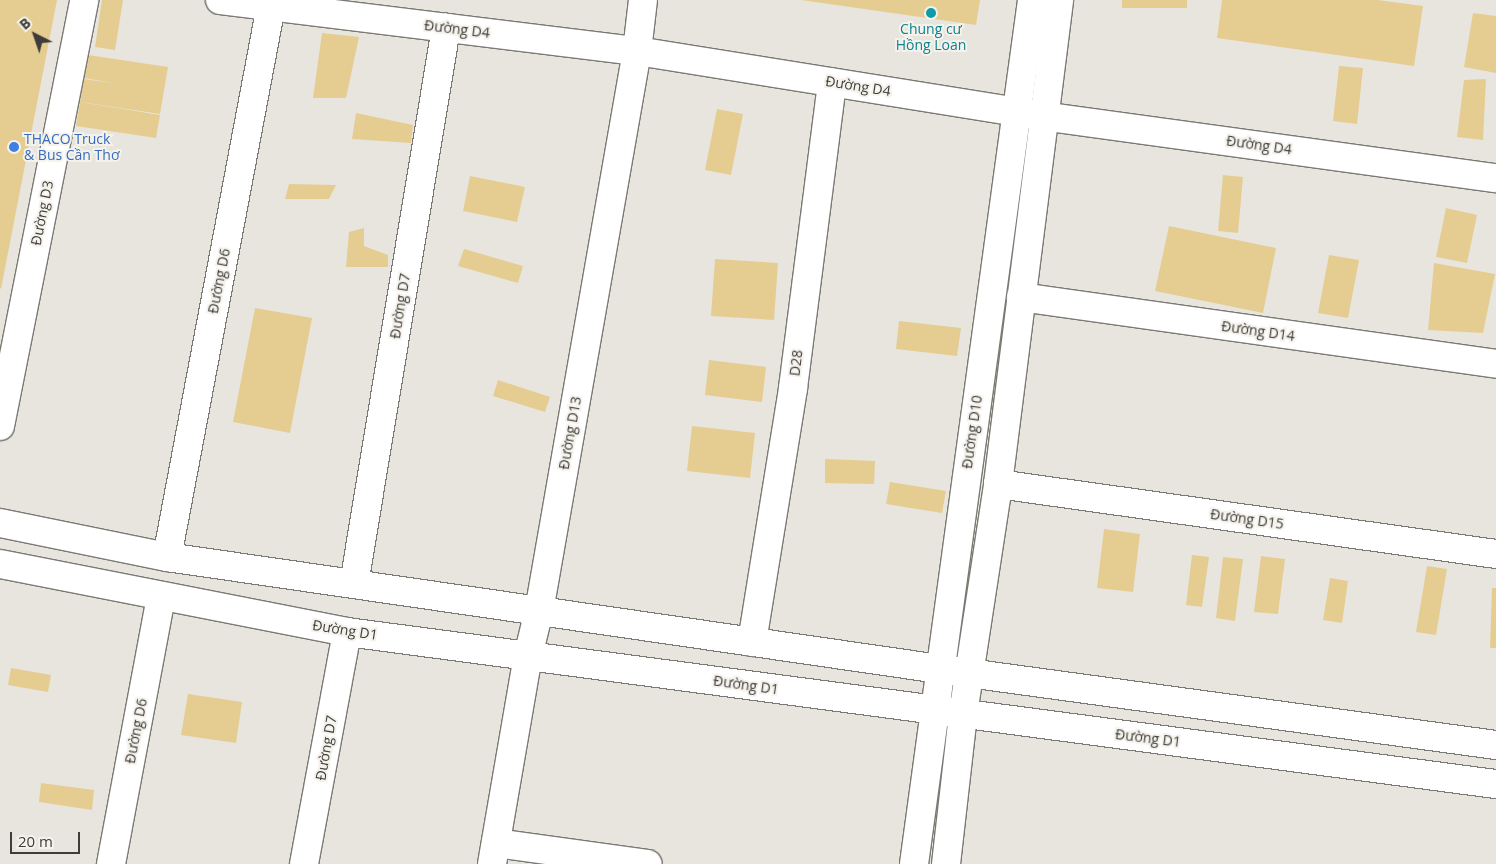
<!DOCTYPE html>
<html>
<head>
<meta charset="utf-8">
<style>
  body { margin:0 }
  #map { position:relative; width:1496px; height:864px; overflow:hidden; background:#e8e5df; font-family:"Open Sans",sans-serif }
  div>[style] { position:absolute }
  .building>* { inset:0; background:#e5cd92 }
  .roads { filter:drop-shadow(1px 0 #7b7973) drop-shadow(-1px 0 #7b7973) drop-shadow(0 1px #7b7973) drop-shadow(0 -1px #7b7973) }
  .street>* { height:28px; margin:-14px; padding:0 14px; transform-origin:14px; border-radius:14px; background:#fff }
  .dots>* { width:14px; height:14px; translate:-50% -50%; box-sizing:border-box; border:2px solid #f5f2ec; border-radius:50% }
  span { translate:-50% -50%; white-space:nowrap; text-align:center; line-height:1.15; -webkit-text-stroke:4px #f5f2ec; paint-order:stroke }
  .street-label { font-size:14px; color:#3e3d3a }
  .culture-label { font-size:14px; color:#0d838f }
  .shop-label { font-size:14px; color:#366cbe }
  .left { translate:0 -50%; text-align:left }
  .north { position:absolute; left:10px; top:10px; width:50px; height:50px; -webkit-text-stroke:4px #f5f2ec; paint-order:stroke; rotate:319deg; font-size:14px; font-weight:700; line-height:20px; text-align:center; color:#3e3d3a }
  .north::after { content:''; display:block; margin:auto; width:18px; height:22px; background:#3e3d3a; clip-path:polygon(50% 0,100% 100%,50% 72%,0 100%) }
  .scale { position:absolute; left:10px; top:832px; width:70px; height:22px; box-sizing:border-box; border:2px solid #3e3d3a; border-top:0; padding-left:6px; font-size:15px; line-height:18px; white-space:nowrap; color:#3e3d3a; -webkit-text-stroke:4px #f5f2ec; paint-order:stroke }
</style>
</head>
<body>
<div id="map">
  <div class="building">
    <i style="clip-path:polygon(0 0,57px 0,1px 289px,0 288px)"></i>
    <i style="clip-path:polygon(102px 0,123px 0,115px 50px,95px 47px)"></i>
    <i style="clip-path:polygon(801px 0,980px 0,976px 25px)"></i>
    <i style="clip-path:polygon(1122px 0,1187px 0,1187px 8px,1122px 8px)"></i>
    <i style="clip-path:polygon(1222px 0,1378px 0,1423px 6px,1414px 66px,1217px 38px)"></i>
    <i style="clip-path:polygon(1473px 13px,1496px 16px,1496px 73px,1464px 67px)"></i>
    <i style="clip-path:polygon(322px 33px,359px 37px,346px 98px,313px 98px)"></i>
    <i style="clip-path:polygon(88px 55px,168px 67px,160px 114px,80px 102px,84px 79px,119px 84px,84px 78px)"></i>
    <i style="clip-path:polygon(1339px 66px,1363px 68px,1357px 124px,1333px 121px)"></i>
    <i style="clip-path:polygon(1486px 79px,1483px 140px,1457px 137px,1464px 80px)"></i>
    <i style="clip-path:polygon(80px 102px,160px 115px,156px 138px,76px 126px)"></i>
    <i style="clip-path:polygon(717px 109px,743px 114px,731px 175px,705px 170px)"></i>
    <i style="clip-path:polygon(356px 113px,413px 125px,411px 143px,352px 139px)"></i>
    <i style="clip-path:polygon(1223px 175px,1243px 177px,1238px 233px,1218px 231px)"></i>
    <i style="clip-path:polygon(470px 176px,525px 187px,517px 222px,463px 211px)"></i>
    <i style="clip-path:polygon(289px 184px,336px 185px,329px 199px,285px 199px)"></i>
    <i style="clip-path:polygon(1446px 208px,1477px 215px,1467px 263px,1436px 257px)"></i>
    <i style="clip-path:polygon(1169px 226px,1276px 248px,1263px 313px,1155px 291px)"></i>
    <i style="clip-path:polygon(364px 228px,364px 246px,388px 255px,388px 267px,346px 267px,349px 232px)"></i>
    <i style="clip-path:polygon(464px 249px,523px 266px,518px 283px,458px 266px)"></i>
    <i style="clip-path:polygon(1329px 255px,1359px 260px,1348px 318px,1318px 313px)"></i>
    <i style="clip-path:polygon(715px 259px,778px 263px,774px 320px,711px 316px)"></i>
    <i style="clip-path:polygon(1434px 263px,1495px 274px,1483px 333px,1428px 330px)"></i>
    <i style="clip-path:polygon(255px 308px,312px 318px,290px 433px,233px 422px)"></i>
    <i style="clip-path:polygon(899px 321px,961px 328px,957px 356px,896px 349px)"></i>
    <i style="clip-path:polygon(709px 360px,766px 367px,762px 402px,705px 395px)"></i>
    <i style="clip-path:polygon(498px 380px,550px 397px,545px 412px,493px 396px)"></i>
    <i style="clip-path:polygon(692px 426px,755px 433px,750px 478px,687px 471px)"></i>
    <i style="clip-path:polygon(825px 459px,875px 461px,874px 484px,825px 483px)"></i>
    <i style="clip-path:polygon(890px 482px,946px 491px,942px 513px,886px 504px)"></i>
    <i style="clip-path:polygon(1104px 529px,1140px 534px,1133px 592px,1097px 588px)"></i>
    <i style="clip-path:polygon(1192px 555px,1209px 557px,1202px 607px,1186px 605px)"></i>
    <i style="clip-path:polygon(1261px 556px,1285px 559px,1278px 614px,1254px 612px)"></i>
    <i style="clip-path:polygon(1223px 557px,1243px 559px,1235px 621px,1216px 618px)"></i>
    <i style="clip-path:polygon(1427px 566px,1447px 569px,1436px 635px,1416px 632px)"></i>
    <i style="clip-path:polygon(1330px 578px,1348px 581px,1342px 623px,1323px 620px)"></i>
    <i style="clip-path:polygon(1492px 588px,1496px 588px,1496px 648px,1490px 648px)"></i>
    <i style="clip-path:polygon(11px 668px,51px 675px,48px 692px,8px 685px)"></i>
    <i style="clip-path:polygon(188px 694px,242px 702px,236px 743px,181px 735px)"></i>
    <i style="clip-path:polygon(41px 783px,94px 790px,92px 810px,39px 802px)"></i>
  </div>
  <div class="roads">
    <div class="street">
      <i style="left:220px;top:0;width:420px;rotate:7deg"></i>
      <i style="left:637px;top:51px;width:410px;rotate:9.1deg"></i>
      <i style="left:1042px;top:116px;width:458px;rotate:7.8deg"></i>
      <i style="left:1021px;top:297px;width:480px;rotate:8deg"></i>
      <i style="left:0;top:426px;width:434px;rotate:-78.8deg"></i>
      <i style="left:998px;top:484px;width:503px;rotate:8deg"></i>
      <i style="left:0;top:523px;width:170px;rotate:11.5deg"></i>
      <i style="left:167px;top:557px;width:780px;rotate:8.25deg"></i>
      <i style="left:939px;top:669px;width:562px;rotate:7.77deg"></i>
      <i style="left:167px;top:557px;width:561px;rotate:-79.31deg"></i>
      <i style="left:0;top:564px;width:354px;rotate:11.1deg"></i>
      <i style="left:347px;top:632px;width:1159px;rotate:7.54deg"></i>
      <i style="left:354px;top:584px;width:564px;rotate:-80.6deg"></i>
      <i style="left:752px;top:642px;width:257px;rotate:-80.8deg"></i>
      <i style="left:793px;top:388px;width:308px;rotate:-82.7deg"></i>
      <i style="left:496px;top:843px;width:153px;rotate:7.9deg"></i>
      <i style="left:111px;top:864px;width:271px;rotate:-79.4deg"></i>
      <i style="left:304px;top:864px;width:236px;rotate:-79.5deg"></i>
      <i style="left:492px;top:864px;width:211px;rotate:-80.2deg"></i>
      <i style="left:528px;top:656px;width:46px;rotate:-76.3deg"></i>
      <i style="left:539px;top:611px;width:569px;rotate:-80.07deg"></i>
      <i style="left:637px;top:51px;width:51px;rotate:-83.3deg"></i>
      <i style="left:914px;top:864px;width:872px;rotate:-82.22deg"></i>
      <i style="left:946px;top:864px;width:151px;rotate:-83.5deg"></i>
      <i style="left:963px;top:714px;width:233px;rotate:-81.3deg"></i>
      <i style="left:998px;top:484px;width:488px;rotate:-82.8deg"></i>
    </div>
  </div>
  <div class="dots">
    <i style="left:931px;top:13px;background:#0f9aa8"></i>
    <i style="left:14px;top:147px;background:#3f7fe0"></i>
  </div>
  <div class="street-label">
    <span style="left:457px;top:29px;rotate:7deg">Đường D4</span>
    <span style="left:858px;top:86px;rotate:9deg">Đường D4</span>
    <span style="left:1259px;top:145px;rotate:8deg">Đường D4</span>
    <span style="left:42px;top:213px;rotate:-79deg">Đường D3</span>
    <span style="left:219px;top:281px;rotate:-79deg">Đường D6</span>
    <span style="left:400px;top:306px;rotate:-81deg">Đường D7</span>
    <span style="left:1258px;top:331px;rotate:8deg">Đường D14</span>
    <span style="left:796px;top:363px;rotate:-83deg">D28</span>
    <span style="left:972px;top:432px;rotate:-82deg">Đường D10</span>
    <span style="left:570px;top:433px;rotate:-80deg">Đường D13</span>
    <span style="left:1247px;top:519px;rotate:8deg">Đường D15</span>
    <span style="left:345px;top:630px;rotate:9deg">Đường D1</span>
    <span style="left:746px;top:685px;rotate:8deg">Đường D1</span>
    <span style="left:136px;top:731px;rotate:-79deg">Đường D6</span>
    <span style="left:1148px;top:738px;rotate:7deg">Đường D1</span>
    <span style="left:326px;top:748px;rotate:-80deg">Đường D7</span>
  </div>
  <div class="culture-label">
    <span style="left:931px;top:37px">Chung cư<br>Hồng Loan</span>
  </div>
  <div class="shop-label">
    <span class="left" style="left:24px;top:147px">THACO Truck<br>&amp; Bus Cần Thơ</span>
  </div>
  <div class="north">B</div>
  <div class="scale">20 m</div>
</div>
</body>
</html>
